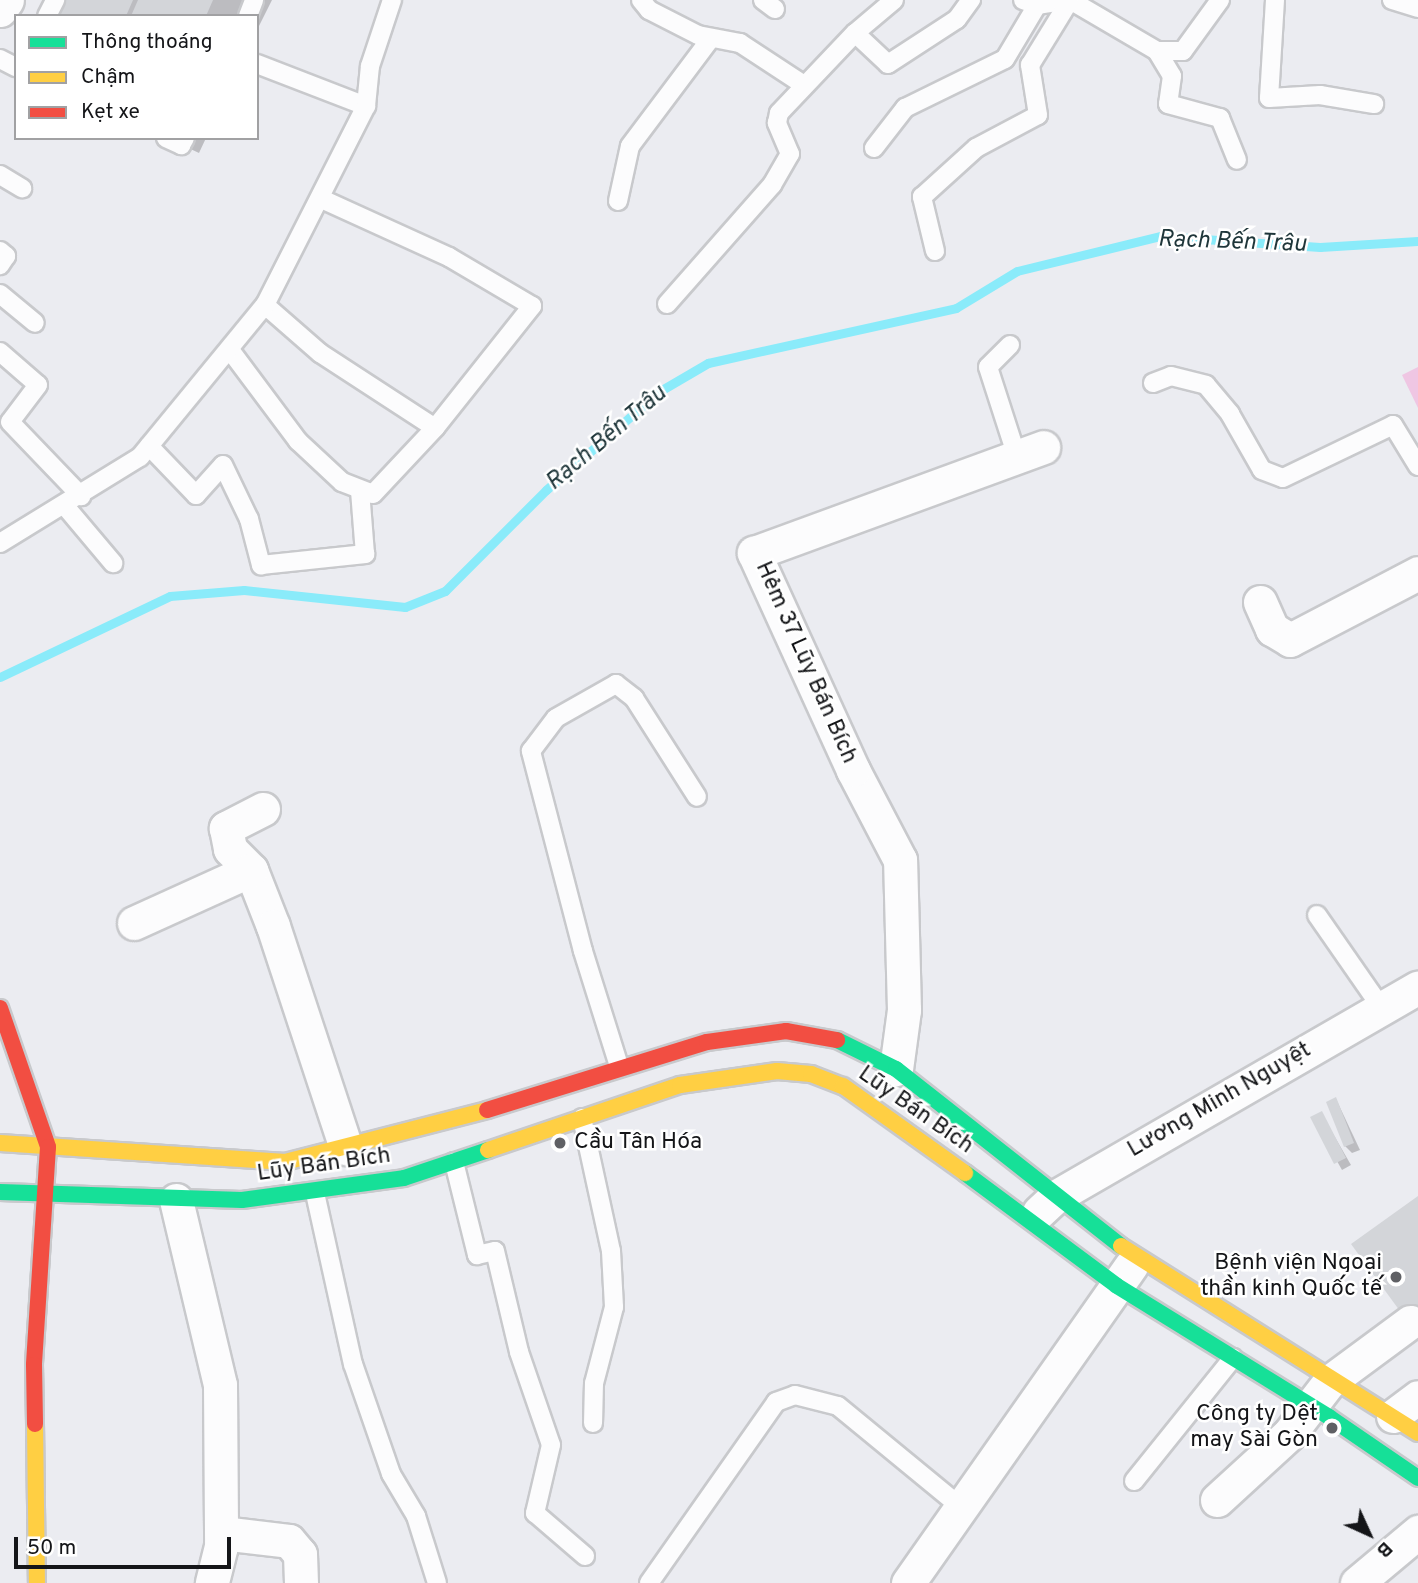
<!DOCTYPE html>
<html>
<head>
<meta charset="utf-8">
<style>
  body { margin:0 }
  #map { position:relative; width:1418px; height:1583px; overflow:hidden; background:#ebecf1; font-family:Overpass,sans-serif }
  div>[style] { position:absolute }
  .green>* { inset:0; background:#efc6e3 }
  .shadow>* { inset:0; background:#0003 }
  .stream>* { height:9px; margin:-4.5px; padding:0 4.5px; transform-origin:4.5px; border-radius:4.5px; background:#8aebfa }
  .building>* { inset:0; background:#d3d5d9 }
  .roads { filter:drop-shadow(2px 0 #c8c9cc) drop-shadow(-2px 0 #c8c9cc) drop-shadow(0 2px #c8c9cc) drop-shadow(0 -2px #c8c9cc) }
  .lane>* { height:18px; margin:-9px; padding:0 9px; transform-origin:9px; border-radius:9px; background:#fcfcfd }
  .street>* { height:33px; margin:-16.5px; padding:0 16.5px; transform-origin:16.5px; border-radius:16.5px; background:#fcfcfd }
  .fast>* { height:16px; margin:-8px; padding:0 8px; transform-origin:8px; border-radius:8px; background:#16e098 }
  .slow>* { height:16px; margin:-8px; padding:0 8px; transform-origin:8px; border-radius:8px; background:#ffcf43 }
  .jam>* { height:16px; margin:-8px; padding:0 8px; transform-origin:8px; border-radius:8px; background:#f24e42 }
  .dots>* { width:19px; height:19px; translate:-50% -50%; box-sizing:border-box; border:4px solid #fff; border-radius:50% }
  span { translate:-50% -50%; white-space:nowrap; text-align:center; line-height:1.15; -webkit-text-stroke:5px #fff; paint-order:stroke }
  .street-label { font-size:23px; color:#141518 }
  .poi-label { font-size:23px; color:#141518 }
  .left { translate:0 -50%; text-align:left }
  .right { translate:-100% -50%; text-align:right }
  .water-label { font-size:24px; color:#1f363a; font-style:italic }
  .legend { position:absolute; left:14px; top:14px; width:245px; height:126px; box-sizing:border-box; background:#fff; border:2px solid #a1a1a3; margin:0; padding:9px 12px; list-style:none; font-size:21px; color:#141518 }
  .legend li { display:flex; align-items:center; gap:14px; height:35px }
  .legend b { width:35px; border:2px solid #a1a1a3 }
  .north { position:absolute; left:1334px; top:1499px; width:70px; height:70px; -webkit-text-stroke:5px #fff; paint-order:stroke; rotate:135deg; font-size:19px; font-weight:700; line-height:28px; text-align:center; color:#141518 }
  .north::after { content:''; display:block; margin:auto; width:24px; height:32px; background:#141518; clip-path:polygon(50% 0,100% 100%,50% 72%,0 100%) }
  .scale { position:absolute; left:14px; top:1537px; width:217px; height:32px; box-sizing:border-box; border:4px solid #141518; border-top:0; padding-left:9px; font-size:21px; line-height:24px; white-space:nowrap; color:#141518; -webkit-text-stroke:5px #fff; paint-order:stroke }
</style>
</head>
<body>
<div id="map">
  <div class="green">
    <i style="clip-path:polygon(1418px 367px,1418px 408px,1402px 375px)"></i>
  </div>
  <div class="shadow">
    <i style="clip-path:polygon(65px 0,272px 0,257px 30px,257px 16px,58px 16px)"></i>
    <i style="clip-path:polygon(167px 138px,206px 138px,199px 153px)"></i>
    <i style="clip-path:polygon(1336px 1099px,1360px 1150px,1352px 1153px,1345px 1146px)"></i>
    <i style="clip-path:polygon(1321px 1113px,1351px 1165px,1342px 1170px,1312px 1117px)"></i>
  </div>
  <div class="stream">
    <i style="left:0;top:677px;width:188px;rotate:-25.5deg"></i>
    <i style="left:170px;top:596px;width:74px;rotate:-4.6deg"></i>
    <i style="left:244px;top:590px;width:162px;rotate:6deg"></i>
    <i style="left:405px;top:607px;width:43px;rotate:-21.8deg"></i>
    <i style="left:445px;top:591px;width:143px;rotate:-45deg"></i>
    <i style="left:546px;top:490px;width:151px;rotate:-41deg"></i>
    <i style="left:660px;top:391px;width:56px;rotate:-30.3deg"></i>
    <i style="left:708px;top:363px;width:254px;rotate:-12.5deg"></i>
    <i style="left:956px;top:308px;width:71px;rotate:-31.2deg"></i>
    <i style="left:1017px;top:271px;width:148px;rotate:-13.7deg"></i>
    <i style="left:1161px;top:236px;width:159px;rotate:4deg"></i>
    <i style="left:1320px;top:247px;width:98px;rotate:-3.5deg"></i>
  </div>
  <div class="building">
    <i style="clip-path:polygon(63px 0,133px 0,126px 16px,56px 16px)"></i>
    <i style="clip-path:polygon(138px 0,213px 0,206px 16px,131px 16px)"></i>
    <i style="clip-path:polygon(1336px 1097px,1354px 1143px,1344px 1147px,1326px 1102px)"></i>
    <i style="clip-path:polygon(1322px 1111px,1346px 1158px,1334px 1164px,1310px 1117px)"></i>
    <i style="clip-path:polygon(1418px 1196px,1418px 1309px,1405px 1318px,1351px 1244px)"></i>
  </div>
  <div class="roads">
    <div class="lane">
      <i style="left:641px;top:0;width:13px;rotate:51deg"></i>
      <i style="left:649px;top:10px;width:55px;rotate:27deg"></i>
      <i style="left:698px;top:35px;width:43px;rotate:10.8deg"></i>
      <i style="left:740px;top:43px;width:77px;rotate:33.3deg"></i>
      <i style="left:763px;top:0;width:15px;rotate:37deg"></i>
      <i style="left:1023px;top:0;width:15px;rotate:20deg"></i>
      <i style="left:1037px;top:5px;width:32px;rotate:-9deg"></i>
      <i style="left:1070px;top:0;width:101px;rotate:30.4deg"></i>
      <i style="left:1157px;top:51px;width:29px;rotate:59deg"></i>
      <i style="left:1172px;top:76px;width:28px;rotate:98deg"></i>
      <i style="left:1168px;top:104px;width:54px;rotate:15.1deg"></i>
      <i style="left:1220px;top:118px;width:45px;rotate:68deg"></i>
      <i style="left:1275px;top:0;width:98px;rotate:93.5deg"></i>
      <i style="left:1269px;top:98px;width:51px;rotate:-3.4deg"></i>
      <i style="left:1320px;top:95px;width:55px;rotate:9.5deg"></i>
      <i style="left:1392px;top:0;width:27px;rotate:17deg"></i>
      <i style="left:47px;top:16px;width:18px;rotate:-63deg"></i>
      <i style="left:248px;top:16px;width:17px;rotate:-69deg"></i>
      <i style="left:855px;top:33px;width:45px;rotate:43.2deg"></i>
      <i style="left:888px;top:64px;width:82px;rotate:-33.1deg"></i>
      <i style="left:957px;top:19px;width:24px;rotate:-54deg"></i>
      <i style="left:1157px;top:51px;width:26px"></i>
      <i style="left:1183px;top:51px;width:63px;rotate:-54deg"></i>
      <i style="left:0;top:59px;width:18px;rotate:27deg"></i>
      <i style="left:257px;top:64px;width:117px;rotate:21.1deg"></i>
      <i style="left:166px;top:138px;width:17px;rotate:25deg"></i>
      <i style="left:181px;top:145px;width:8px;rotate:-60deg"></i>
      <i style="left:874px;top:148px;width:51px;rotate:-52.2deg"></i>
      <i style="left:905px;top:108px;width:111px;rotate:-26.1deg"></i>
      <i style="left:1005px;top:59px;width:63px;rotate:-59.3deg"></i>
      <i style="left:0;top:175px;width:26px;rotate:31deg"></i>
      <i style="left:618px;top:201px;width:56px;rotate:-77.7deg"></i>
      <i style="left:630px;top:146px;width:135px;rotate:-53.1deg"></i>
      <i style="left:0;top:251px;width:8px;rotate:40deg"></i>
      <i style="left:6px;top:256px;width:11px;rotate:124deg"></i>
      <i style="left:935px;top:251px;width:56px;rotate:-103.5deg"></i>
      <i style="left:922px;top:197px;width:73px;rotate:-42.2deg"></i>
      <i style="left:976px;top:148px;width:70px;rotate:-28deg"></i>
      <i style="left:1038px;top:115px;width:51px;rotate:-99.1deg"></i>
      <i style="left:1030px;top:65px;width:76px;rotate:-58.4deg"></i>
      <i style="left:0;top:294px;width:45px;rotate:39.6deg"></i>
      <i style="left:667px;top:304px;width:159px;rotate:-48.6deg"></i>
      <i style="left:772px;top:185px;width:36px;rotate:-60deg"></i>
      <i style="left:790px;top:154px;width:34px;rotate:-113deg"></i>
      <i style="left:777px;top:123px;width:10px;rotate:-79deg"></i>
      <i style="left:779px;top:113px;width:110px;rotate:-46.5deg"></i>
      <i style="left:855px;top:33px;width:51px;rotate:-40.2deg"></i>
      <i style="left:265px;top:305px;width:73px;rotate:41.1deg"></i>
      <i style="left:320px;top:353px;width:137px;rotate:33.1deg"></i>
      <i style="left:1010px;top:345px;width:31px;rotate:135deg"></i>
      <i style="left:988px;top:367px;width:95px;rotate:72.1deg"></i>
      <i style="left:230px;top:350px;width:114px;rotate:53.2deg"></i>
      <i style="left:298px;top:441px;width:60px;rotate:43deg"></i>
      <i style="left:342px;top:482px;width:33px;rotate:21deg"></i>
      <i style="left:373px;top:494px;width:91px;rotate:-46.8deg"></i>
      <i style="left:435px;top:428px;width:156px;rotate:-51.5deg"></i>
      <i style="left:532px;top:306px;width:96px;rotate:-149.4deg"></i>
      <i style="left:449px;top:257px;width:140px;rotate:-155.5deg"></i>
      <i style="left:0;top:352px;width:50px;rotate:41deg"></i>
      <i style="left:38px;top:385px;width:46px;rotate:127.1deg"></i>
      <i style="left:10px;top:422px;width:103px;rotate:46.2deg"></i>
      <i style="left:1153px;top:383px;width:19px;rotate:-21deg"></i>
      <i style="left:1171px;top:376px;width:36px;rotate:14deg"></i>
      <i style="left:1206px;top:385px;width:38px;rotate:50deg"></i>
      <i style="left:1230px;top:414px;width:64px;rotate:60.3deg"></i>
      <i style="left:1262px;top:470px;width:22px;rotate:21deg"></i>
      <i style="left:1283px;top:478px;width:122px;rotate:-25.7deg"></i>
      <i style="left:1393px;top:425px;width:48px;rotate:58.6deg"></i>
      <i style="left:149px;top:446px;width:68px;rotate:46.2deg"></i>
      <i style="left:196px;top:495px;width:40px;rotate:-48deg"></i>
      <i style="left:223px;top:465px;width:60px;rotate:64.3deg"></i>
      <i style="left:249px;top:519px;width:48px;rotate:75.4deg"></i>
      <i style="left:261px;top:565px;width:105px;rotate:-6deg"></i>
      <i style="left:365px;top:554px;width:63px;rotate:-94.5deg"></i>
      <i style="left:65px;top:506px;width:75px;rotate:49.9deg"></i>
      <i style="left:0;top:543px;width:164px;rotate:-31.6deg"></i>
      <i style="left:140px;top:457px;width:197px;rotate:-50.6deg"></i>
      <i style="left:265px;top:305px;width:223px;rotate:-63.1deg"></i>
      <i style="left:366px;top:106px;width:40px;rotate:-84.3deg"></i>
      <i style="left:370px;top:66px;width:70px;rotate:-71.6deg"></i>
      <i style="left:1317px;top:915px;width:112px;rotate:55.2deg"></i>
      <i style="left:619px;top:1066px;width:121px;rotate:-107.4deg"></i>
      <i style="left:583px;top:951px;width:207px;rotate:-104.6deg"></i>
      <i style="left:531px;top:751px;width:41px;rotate:-52.9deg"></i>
      <i style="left:556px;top:718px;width:69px;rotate:-29.5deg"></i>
      <i style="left:616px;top:684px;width:23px;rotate:38deg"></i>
      <i style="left:634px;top:698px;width:117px;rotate:57.5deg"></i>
      <i style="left:582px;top:1118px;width:136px;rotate:77.7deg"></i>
      <i style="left:611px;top:1251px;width:56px;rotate:86.9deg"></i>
      <i style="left:614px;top:1307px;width:79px;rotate:104.7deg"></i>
      <i style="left:594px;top:1383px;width:40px;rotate:91.4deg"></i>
      <i style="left:454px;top:1162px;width:96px;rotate:76.1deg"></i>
      <i style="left:477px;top:1255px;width:18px;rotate:-13deg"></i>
      <i style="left:495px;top:1251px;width:104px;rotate:76.6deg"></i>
      <i style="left:519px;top:1352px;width:98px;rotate:71deg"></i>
      <i style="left:551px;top:1445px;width:70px;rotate:103.2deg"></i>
      <i style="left:535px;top:1513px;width:66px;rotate:40.7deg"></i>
      <i style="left:315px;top:1193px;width:175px;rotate:77.5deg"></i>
      <i style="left:353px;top:1364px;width:116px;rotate:70.9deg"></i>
      <i style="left:391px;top:1474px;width:49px;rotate:59.2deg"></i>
      <i style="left:416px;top:1516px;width:70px;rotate:72.6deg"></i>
      <i style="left:1134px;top:1481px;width:158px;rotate:-51.2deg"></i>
      <i style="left:649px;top:1583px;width:221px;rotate:-54.9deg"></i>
      <i style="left:776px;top:1402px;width:20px;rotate:-20deg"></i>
      <i style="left:795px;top:1395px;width:44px;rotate:14.3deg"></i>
      <i style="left:838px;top:1406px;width:159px;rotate:39.4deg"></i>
    </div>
    <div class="street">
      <i style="left:0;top:10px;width:12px;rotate:-55deg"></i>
      <i style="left:1260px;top:602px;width:30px;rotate:66deg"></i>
      <i style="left:1272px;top:629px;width:21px;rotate:31deg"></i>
      <i style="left:1290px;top:640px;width:144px;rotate:-27.6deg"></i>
      <i style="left:263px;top:809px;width:42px;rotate:152.8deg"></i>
      <i style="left:226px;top:828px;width:21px;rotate:79deg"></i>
      <i style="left:230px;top:849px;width:30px;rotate:45deg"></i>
      <i style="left:251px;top:870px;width:60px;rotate:68.6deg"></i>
      <i style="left:273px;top:926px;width:234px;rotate:71.8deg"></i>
      <i style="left:134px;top:923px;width:128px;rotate:-24.4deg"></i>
      <i style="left:896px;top:1069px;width:60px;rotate:-82.3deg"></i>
      <i style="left:904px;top:1010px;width:150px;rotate:-91.5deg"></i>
      <i style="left:900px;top:860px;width:102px;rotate:-117.6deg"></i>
      <i style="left:853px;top:770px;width:239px;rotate:-114.5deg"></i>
      <i style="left:754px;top:553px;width:308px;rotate:-20.1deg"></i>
      <i style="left:176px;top:1200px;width:190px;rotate:76.6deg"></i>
      <i style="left:220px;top:1385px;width:161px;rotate:89.6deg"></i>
      <i style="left:221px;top:1546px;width:38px;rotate:104deg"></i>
      <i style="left:1039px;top:1212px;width:22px;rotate:-43deg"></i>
      <i style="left:1055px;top:1197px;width:419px;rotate:-30deg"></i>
      <i style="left:1393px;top:1416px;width:31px;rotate:-37deg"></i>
      <i style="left:1217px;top:1500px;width:98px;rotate:-42.5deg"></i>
      <i style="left:1289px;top:1434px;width:66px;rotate:-52.4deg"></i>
      <i style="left:1329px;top:1382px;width:101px;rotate:-36.5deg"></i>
      <i style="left:222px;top:1533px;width:67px;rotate:6.8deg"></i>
      <i style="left:289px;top:1541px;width:17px;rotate:50deg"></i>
      <i style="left:300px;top:1554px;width:29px;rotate:88deg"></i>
      <i style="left:908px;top:1583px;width:388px;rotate:-54.9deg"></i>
      <i style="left:1357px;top:1583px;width:80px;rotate:-39.9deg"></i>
    </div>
    <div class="fast">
      <i style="left:837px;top:1040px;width:66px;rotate:26.2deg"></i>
      <i style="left:896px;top:1069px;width:286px;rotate:38.2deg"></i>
      <i style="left:965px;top:1173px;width:189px;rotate:36.6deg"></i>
      <i style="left:1117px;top:1286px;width:249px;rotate:31.7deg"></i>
      <i style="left:1329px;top:1417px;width:108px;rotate:34.4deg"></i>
      <i style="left:0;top:1192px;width:242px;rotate:1.9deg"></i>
      <i style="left:242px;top:1200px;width:163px;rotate:-7.7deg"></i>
      <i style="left:404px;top:1178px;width:89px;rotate:-18.4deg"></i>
    </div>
    <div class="slow">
      <i style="left:0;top:1143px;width:286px;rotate:3.8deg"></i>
      <i style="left:285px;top:1162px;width:209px;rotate:-14.4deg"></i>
      <i style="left:488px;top:1150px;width:203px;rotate:-18.7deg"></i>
      <i style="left:680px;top:1085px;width:98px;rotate:-8.2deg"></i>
      <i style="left:777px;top:1071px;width:34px;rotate:5deg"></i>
      <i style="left:811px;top:1074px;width:34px;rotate:21deg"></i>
      <i style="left:843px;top:1086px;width:150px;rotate:35.5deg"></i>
      <i style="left:1121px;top:1246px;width:351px;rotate:32.2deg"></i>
      <i style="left:35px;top:1424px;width:159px;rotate:89.3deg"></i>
    </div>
    <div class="jam">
      <i style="left:0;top:1008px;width:147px;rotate:70.9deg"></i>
      <i style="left:48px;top:1147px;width:218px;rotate:93.7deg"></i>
      <i style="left:34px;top:1365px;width:59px;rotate:89deg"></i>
      <i style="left:487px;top:1110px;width:230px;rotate:-17.2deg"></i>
      <i style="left:707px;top:1042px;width:80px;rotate:-7.9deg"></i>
      <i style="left:786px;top:1031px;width:52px;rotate:10deg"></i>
    </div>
  </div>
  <div class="dots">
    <i style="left:560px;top:1143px;background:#5f6064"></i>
    <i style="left:1396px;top:1277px;background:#5f6064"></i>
    <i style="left:1332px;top:1428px;background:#5f6064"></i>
  </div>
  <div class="street-label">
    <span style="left:805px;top:663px;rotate:66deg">Hẻm 37 Lũy Bán Bích</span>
    <span style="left:1220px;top:1101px;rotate:-30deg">Lương Minh Nguyệt</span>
    <span style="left:915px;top:1111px;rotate:35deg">Lũy Bán Bích</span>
    <span style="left:324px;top:1166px;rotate:-8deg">Lũy Bán Bích</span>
  </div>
  <div class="poi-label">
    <span class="left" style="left:574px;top:1143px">Cầu Tân Hóa</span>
    <span class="right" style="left:1382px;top:1277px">Bệnh viện Ngoại<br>thần kinh Quốc tế</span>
    <span class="right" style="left:1318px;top:1428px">Công ty Dệt<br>may Sài Gòn</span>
  </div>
  <div class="water-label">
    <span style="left:1232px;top:243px;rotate:2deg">Rạch Bến Trâu</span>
    <span style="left:607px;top:439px;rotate:-40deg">Rạch Bến Trâu</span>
  </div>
  <ul class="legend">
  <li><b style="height:9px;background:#16e098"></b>Thông thoáng</li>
  <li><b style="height:9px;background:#ffcf43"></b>Chậm</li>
  <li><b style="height:9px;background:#f24e42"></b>Kẹt xe</li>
  </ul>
  <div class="north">B</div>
  <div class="scale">50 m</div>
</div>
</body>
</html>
